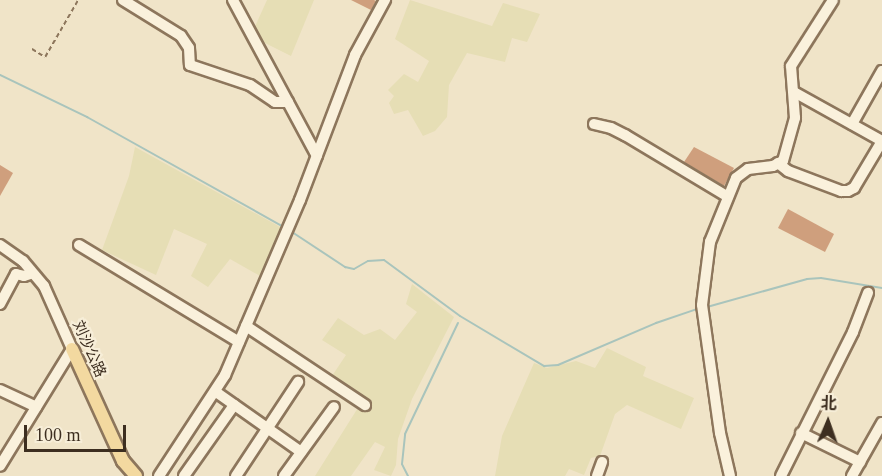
<!DOCTYPE html>
<html>
<head>
<meta charset="utf-8">
<style>
  body { margin:0 }
  #map { position:relative; width:882px; height:476px; overflow:hidden; background:#f0e4c8; font-family:"Times New Roman","Noto Sans SC",serif }
  div>[style] { position:absolute }
  .farmland>* { inset:0; background:#e6deb5 }
  .stream>* { height:2px; margin:-1px; padding:0 1px; transform-origin:1px; border-radius:1px; background:#a9c4bc }
  .building>* { inset:0; background:#cf9f7d }
  .path>* { height:1.5px; margin-top:-0.75px; transform-origin:0; background:repeating-linear-gradient(90deg,#8d765c 0 4.5px,transparent 0 7.5px) }
  .roads { filter:drop-shadow(2px 0 #8d765c) drop-shadow(-2px 0 #8d765c) drop-shadow(0 2px #8d765c) drop-shadow(0 -2px #8d765c) }
  .minor>* { height:10px; margin:-5px; padding:0 5px; transform-origin:5px; border-radius:5px; background:#faf1dc }
  .major>* { height:12px; margin:-6px; padding:0 6px; transform-origin:6px; border-radius:6px; background:#f3d9a0 }
  span { translate:-50% -50%; white-space:nowrap; text-align:center; line-height:1.15; -webkit-text-stroke:4.5px #f7eed8; paint-order:stroke }
  .street-label { font-size:15px; color:#3d2e20 }
  .north { position:absolute; left:798px; top:392px; width:60px; height:60px; -webkit-text-stroke:4px #f7eed8; paint-order:stroke; rotate:2deg; font-size:16px; font-weight:700; line-height:24px; text-align:center; color:#3d2e20 }
  .north::after { content:''; display:block; margin:auto; width:21px; height:27px; background:#3d2e20; clip-path:polygon(50% 0,100% 100%,50% 72%,0 100%) }
  .scale { position:absolute; left:24px; top:425px; width:102px; height:27px; box-sizing:border-box; border:3px solid #3d2e20; border-top:0; padding-left:8px; font-size:18px; line-height:21px; white-space:nowrap; color:#3d2e20; -webkit-text-stroke:4px #f7eed8; paint-order:stroke }
</style>
</head>
<body>
<div id="map">
  <div class="farmland">
    <i style="clip-path:polygon(267px 0,314px 0,291px 56px,257px 39px,253px 31px)"></i>
    <i style="clip-path:polygon(410px 0,492px 26px,503px 3px,540px 14px,527px 42px,512px 38px,505px 62px,467px 53px,449px 85px,447px 117px,435px 131px,423px 136px,408px 110px,394px 114px,389px 103px,394px 96px,388px 90px,404px 74px,418px 82px,429px 61px,395px 39px)"></i>
    <i style="clip-path:polygon(135px 147px,282px 228px,262px 277px,230px 259px,208px 287px,191px 276px,207px 244px,174px 229px,156px 275px,102px 250px,129px 176px)"></i>
    <i style="clip-path:polygon(412px 284px,454px 317px,412px 399px,398px 439px,396px 465px,391px 476px,374px 470px,385px 447px,375px 442px,351px 476px,315px 476px,361px 403px,330px 379px,346px 355px,322px 340px,338px 318px,364px 335px,380px 329px,395px 340px,417px 312px,406px 304px)"></i>
    <i style="clip-path:polygon(607px 348px,646px 367px,643px 376px,694px 398px,681px 429px,627px 405px,615px 414px,600px 456px,591px 458px,584px 475px,569px 469px,565px 476px,495px 476px,502px 436px,534px 363px,547px 368px,576px 361px,595px 368px)"></i>
  </div>
  <div class="stream">
    <i style="left:0;top:75px;width:97px;rotate:25.8deg"></i>
    <i style="left:87px;top:117px;width:223px;rotate:29.2deg"></i>
    <i style="left:292px;top:232px;width:64px;rotate:33.4deg"></i>
    <i style="left:345px;top:267px;width:9px;rotate:13deg"></i>
    <i style="left:354px;top:269px;width:16px;rotate:-30deg"></i>
    <i style="left:368px;top:261px;width:16px;rotate:-4deg"></i>
    <i style="left:384px;top:260px;width:94px;rotate:36.4deg"></i>
    <i style="left:460px;top:316px;width:98px;rotate:30.8deg"></i>
    <i style="left:544px;top:366px;width:14px;rotate:-4deg"></i>
    <i style="left:558px;top:365px;width:107px;rotate:-23.2deg"></i>
    <i style="left:656px;top:323px;width:43px;rotate:-18.9deg"></i>
    <i style="left:707px;top:307px;width:104px;rotate:-15.6deg"></i>
    <i style="left:807px;top:279px;width:14px;rotate:-4deg"></i>
    <i style="left:821px;top:278px;width:62px;rotate:9.3deg"></i>
    <i style="left:408px;top:476px;width:13px;rotate:-117deg"></i>
    <i style="left:402px;top:464px;width:30px;rotate:-84deg"></i>
    <i style="left:405px;top:434px;width:123px;rotate:-64.5deg"></i>
  </div>
  <div class="building">
    <i style="clip-path:polygon(351px 0,374px 0,376px 1px,371px 10px)"></i>
    <i style="clip-path:polygon(694px 147px,734px 168px,724px 186px,684px 162px)"></i>
    <i style="clip-path:polygon(0 165px,13px 173px,0 196px)"></i>
    <i style="clip-path:polygon(788px 209px,834px 234px,825px 252px,778px 228px)"></i>
  </div>
  <div class="path">
    <i style="left:32px;top:49px;width:15px;rotate:32deg"></i>
    <i style="left:45px;top:57px;width:66px;rotate:-59.9deg"></i>
  </div>
  <div class="roads">
    <div class="minor">
      <i style="left:123px;top:0;width:68px;rotate:31.8deg"></i>
      <i style="left:181px;top:36px;width:14px;rotate:56deg"></i>
      <i style="left:189px;top:48px;width:17px;rotate:87deg"></i>
      <i style="left:190px;top:65px;width:63px;rotate:18.4deg"></i>
      <i style="left:250px;top:85px;width:30px;rotate:34deg"></i>
      <i style="left:275px;top:102px;width:13px"></i>
      <i style="left:233px;top:0;width:177px;rotate:61.7deg"></i>
      <i style="left:794px;top:92px;width:101px;rotate:29.1deg"></i>
      <i style="left:594px;top:124px;width:17px;rotate:13deg"></i>
      <i style="left:611px;top:128px;width:16px;rotate:27deg"></i>
      <i style="left:625px;top:135px;width:120px;rotate:31deg"></i>
      <i style="left:852px;top:124px;width:61px;rotate:-60.5deg"></i>
      <i style="left:778px;top:163px;width:13px;rotate:39deg"></i>
      <i style="left:788px;top:171px;width:57px;rotate:20.7deg"></i>
      <i style="left:841px;top:191px;width:7px"></i>
      <i style="left:848px;top:191px;width:7px;rotate:-27deg"></i>
      <i style="left:854px;top:188px;width:55px;rotate:-59.2deg"></i>
      <i style="left:0;top:245px;width:28px;rotate:35deg"></i>
      <i style="left:23px;top:261px;width:33px;rotate:50deg"></i>
      <i style="left:44px;top:286px;width:69px;rotate:66deg"></i>
      <i style="left:72px;top:349px;width:137px;rotate:121.6deg"></i>
      <i style="left:79px;top:245px;width:187px;rotate:31.2deg"></i>
      <i style="left:0;top:304px;width:34px;rotate:-62deg"></i>
      <i style="left:16px;top:274px;width:8px;rotate:14deg"></i>
      <i style="left:24px;top:276px;width:9px;rotate:-18deg"></i>
      <i style="left:246px;top:326px;width:143px;rotate:33.6deg"></i>
      <i style="left:0;top:390px;width:40px;rotate:25deg"></i>
      <i style="left:216px;top:392px;width:104px;rotate:35.2deg"></i>
      <i style="left:801px;top:433px;width:66px;rotate:26.2deg"></i>
      <i style="left:159px;top:476px;width:121px;rotate:-56.8deg"></i>
      <i style="left:225px;top:375px;width:190px;rotate:-66.8deg"></i>
      <i style="left:300px;top:200px;width:155px;rotate:-69.2deg"></i>
      <i style="left:355px;top:55px;width:63px;rotate:-61.4deg"></i>
      <i style="left:184px;top:476px;width:87px;rotate:-54.8deg"></i>
      <i style="left:236px;top:476px;width:113px;rotate:-56.6deg"></i>
      <i style="left:284px;top:476px;width:85px;rotate:-54.1deg"></i>
      <i style="left:597px;top:476px;width:15px;rotate:-70deg"></i>
      <i style="left:730px;top:476px;width:44px;rotate:-103.1deg"></i>
      <i style="left:720px;top:433px;width:129px;rotate:-98deg"></i>
      <i style="left:702px;top:305px;width:64px;rotate:-82.8deg"></i>
      <i style="left:710px;top:242px;width:69px;rotate:-67.9deg"></i>
      <i style="left:736px;top:178px;width:15px;rotate:-37deg"></i>
      <i style="left:748px;top:169px;width:25px;rotate:-7deg"></i>
      <i style="left:773px;top:166px;width:11px;rotate:-27deg"></i>
      <i style="left:783px;top:161px;width:45px;rotate:-74.4deg"></i>
      <i style="left:795px;top:118px;width:52px;rotate:-94.4deg"></i>
      <i style="left:791px;top:66px;width:78px;rotate:-57.5deg"></i>
      <i style="left:781px;top:476px;width:161px;rotate:-63.4deg"></i>
      <i style="left:853px;top:332px;width:42px;rotate:-69deg"></i>
      <i style="left:852px;top:476px;width:61px;rotate:-60.5deg"></i>
    </div>
    <div class="major">
      <i style="left:72px;top:349px;width:123px;rotate:65.5deg"></i>
      <i style="left:123px;top:461px;width:20px;rotate:49deg"></i>
    </div>
  </div>
  <div class="street-label">
    <span style="left:89px;top:349px;rotate:66deg">刘沙公路</span>
  </div>
  <div class="north">北</div>
  <div class="scale">100 m</div>
</div>
</body>
</html>
